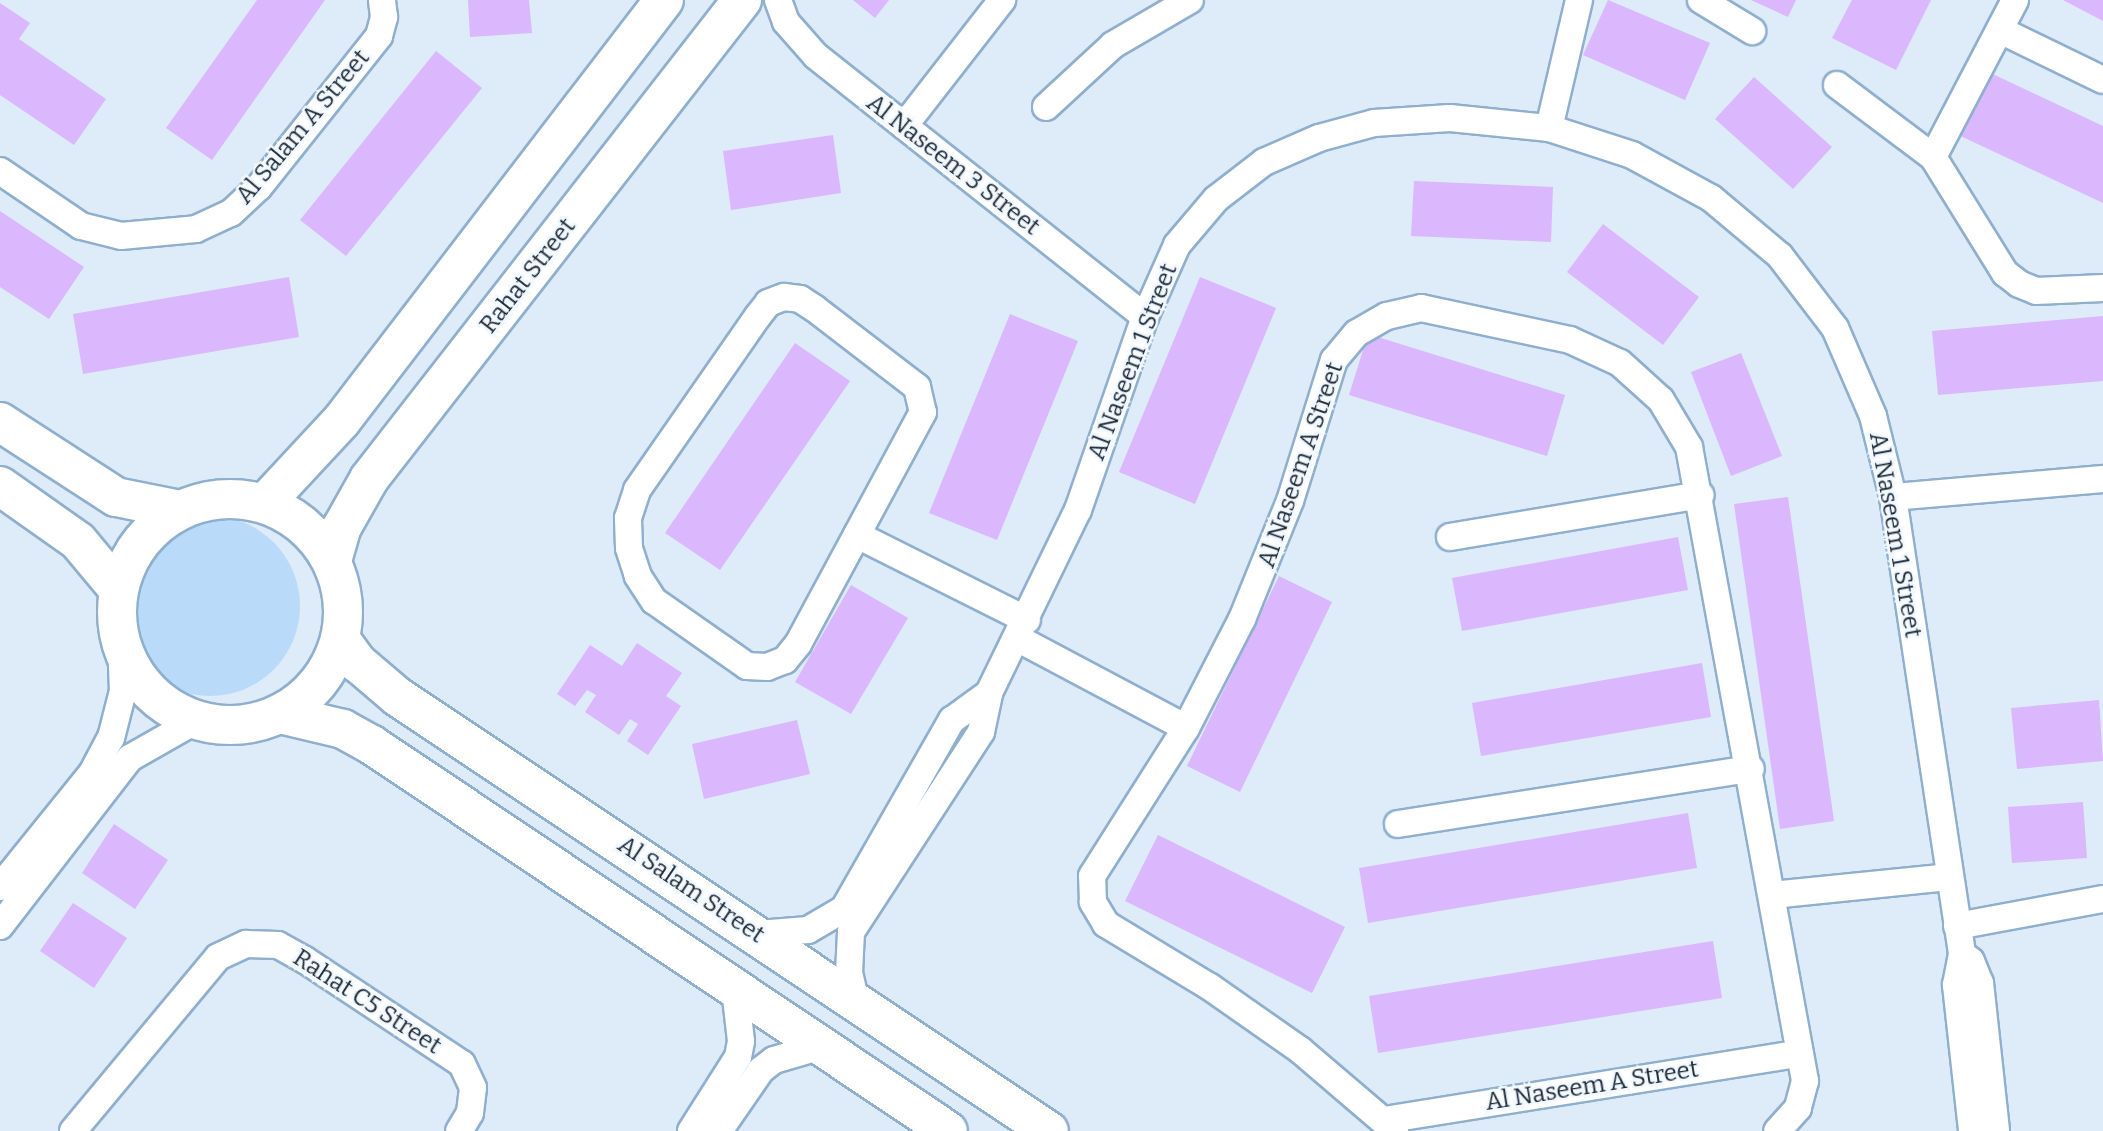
<!DOCTYPE html>
<html>
<head>
<meta charset="utf-8">
<style>
  body { margin:0 }
  #map { position:relative; width:2103px; height:1131px; overflow:hidden; background:#deebf9; font-family:Bitter,serif }
  div>[style] { position:absolute }
  .green>* { inset:0; background:#badaf9 }
  .round { border-radius:50% }
  .building>* { inset:0; background:#dbb7fd }
  .roads { filter:drop-shadow(2px 0 #8fafcf) drop-shadow(-2px 0 #8fafcf) drop-shadow(0 2px #8fafcf) drop-shadow(0 -2px #8fafcf) }
  .street>* { height:26px; margin:-13px; padding:0 13px; transform-origin:13px; border-radius:13px; background:#fff }
  .secondary>* { height:38px; margin:-19px; padding:0 19px; transform-origin:19px; border-radius:19px; background:#fff }
  .secondary>.ring { margin:-19px; padding:0; box-sizing:content-box; background:none; border:38px solid #fff; border-radius:50% }
  span { translate:-50% -50%; white-space:nowrap; text-align:center; line-height:1.15; -webkit-text-stroke:5px #f1f8ff; paint-order:stroke }
  .street-label { font-size:24px; color:#1c2835 }
</style>
</head>
<body>
<div id="map">
  <div class="green">
    <i class="round" style="left:120px;top:516px;width:180px;height:180px"></i>
  </div>
  <div class="building">
    <i style="clip-path:polygon(257px 0,325px 0,212px 160px,166px 128px)"></i>
    <i style="clip-path:polygon(468px 0,529px 0,532px 33px,470px 37px)"></i>
    <i style="clip-path:polygon(853px 0,889px 0,875px 18px)"></i>
    <i style="clip-path:polygon(1608px 0,1710px 43px,1685px 100px,1583px 55px)"></i>
    <i style="clip-path:polygon(1751px 0,1796px 0,1788px 17px)"></i>
    <i style="clip-path:polygon(1852px 0,1931px 0,1896px 70px,1832px 38px)"></i>
    <i style="clip-path:polygon(2063px 0,2103px 0,2103px 21px)"></i>
    <i style="clip-path:polygon(0 3px,30px 23px,19px 39px,106px 99px,74px 145px,0 95px)"></i>
    <i style="clip-path:polygon(436px 51px,482px 88px,346px 256px,300px 220px)"></i>
    <i style="clip-path:polygon(1982px 69px,2103px 126px,2103px 203px,1952px 132px)"></i>
    <i style="clip-path:polygon(1754px 77px,1832px 147px,1793px 189px,1715px 119px)"></i>
    <i style="clip-path:polygon(833px 135px,841px 193px,731px 210px,723px 151px)"></i>
    <i style="clip-path:polygon(1414px 181px,1553px 187px,1551px 242px,1411px 236px)"></i>
    <i style="clip-path:polygon(0 211px,84px 267px,49px 319px,0 287px)"></i>
    <i style="clip-path:polygon(1603px 224px,1699px 297px,1663px 345px,1567px 272px)"></i>
    <i style="clip-path:polygon(289px 277px,299px 337px,83px 374px,73px 314px)"></i>
    <i style="clip-path:polygon(1200px 277px,1276px 308px,1195px 504px,1119px 472px)"></i>
    <i style="clip-path:polygon(1010px 314px,1078px 341px,997px 540px,929px 513px)"></i>
    <i style="clip-path:polygon(2103px 316px,2103px 381px,1938px 395px,1932px 331px)"></i>
    <i style="clip-path:polygon(1368px 334px,1565px 395px,1547px 456px,1349px 395px)"></i>
    <i style="clip-path:polygon(795px 343px,850px 381px,720px 570px,665px 533px)"></i>
    <i style="clip-path:polygon(1741px 353px,1782px 456px,1731px 476px,1691px 372px)"></i>
    <i style="clip-path:polygon(1788px 497px,1834px 821px,1780px 829px,1734px 504px)"></i>
    <i style="clip-path:polygon(1678px 537px,1688px 590px,1462px 631px,1452px 578px)"></i>
    <i style="clip-path:polygon(1279px 576px,1332px 602px,1240px 792px,1187px 766px)"></i>
    <i style="clip-path:polygon(851px 585px,908px 618px,851px 714px,795px 682px)"></i>
    <i style="clip-path:polygon(637px 643px,682px 673px,666px 696px,681px 706px,648px 755px,627px 741px,638px 724px,630px 719px,619px 735px,585px 712px,596px 695px,587px 690px,575px 706px,557px 694px,590px 645px,622px 666px)"></i>
    <i style="clip-path:polygon(1702px 663px,1711px 717px,1481px 756px,1472px 703px)"></i>
    <i style="clip-path:polygon(2099px 700px,2103px 761px,2017px 769px,2011px 708px)"></i>
    <i style="clip-path:polygon(797px 720px,810px 774px,704px 799px,692px 744px)"></i>
    <i style="clip-path:polygon(2083px 802px,2087px 858px,2012px 863px,2008px 807px)"></i>
    <i style="clip-path:polygon(1688px 813px,1697px 868px,1368px 923px,1359px 868px)"></i>
    <i style="clip-path:polygon(114px 824px,168px 860px,135px 909px,82px 873px)"></i>
    <i style="clip-path:polygon(1158px 835px,1345px 927px,1312px 993px,1125px 901px)"></i>
    <i style="clip-path:polygon(73px 903px,127px 938px,94px 988px,40px 951px)"></i>
    <i style="clip-path:polygon(1713px 941px,1722px 998px,1378px 1053px,1369px 996px)"></i>
  </div>
  <div class="roads">
    <div class="street">
      <i style="left:778px;top:0;width:23px;rotate:70deg"></i>
      <i style="left:786px;top:22px;width:45px;rotate:48.6deg"></i>
      <i style="left:816px;top:56px;width:420px;rotate:38.4deg"></i>
      <i style="left:1701px;top:0;width:60px;rotate:31.3deg"></i>
      <i style="left:2000px;top:30px;width:114px;rotate:25.9deg"></i>
      <i style="left:1837px;top:85px;width:120px;rotate:36.9deg"></i>
      <i style="left:1933px;top:157px;width:137px;rotate:58.2deg"></i>
      <i style="left:2005px;top:273px;width:18px;rotate:38deg"></i>
      <i style="left:2019px;top:284px;width:18px;rotate:22deg"></i>
      <i style="left:2036px;top:291px;width:67px;rotate:-2.6deg"></i>
      <i style="left:1046px;top:107px;width:91px;rotate:-42.8deg"></i>
      <i style="left:1113px;top:45px;width:89px;rotate:-30.3deg"></i>
      <i style="left:904px;top:126px;width:160px;rotate:-52.1deg"></i>
      <i style="left:1549px;top:128px;width:131px;rotate:-76.8deg"></i>
      <i style="left:1933px;top:157px;width:177px;rotate:-62.4deg"></i>
      <i style="left:0;top:171px;width:98px;rotate:34.2deg"></i>
      <i style="left:81px;top:226px;width:41px;rotate:14deg"></i>
      <i style="left:121px;top:236px;width:75px;rotate:-5.3deg"></i>
      <i style="left:196px;top:229px;width:38px;rotate:-25deg"></i>
      <i style="left:231px;top:213px;width:38px;rotate:-43deg"></i>
      <i style="left:259px;top:187px;width:193px;rotate:-51.5deg"></i>
      <i style="left:379px;top:36px;width:20px;rotate:-75deg"></i>
      <i style="left:384px;top:17px;width:17px;rotate:-97deg"></i>
      <i style="left:784px;top:297px;width:16px;rotate:7deg"></i>
      <i style="left:800px;top:299px;width:17px;rotate:33deg"></i>
      <i style="left:814px;top:308px;width:130px;rotate:37.5deg"></i>
      <i style="left:917px;top:387px;width:26px;rotate:77deg"></i>
      <i style="left:923px;top:412px;width:264px;rotate:118.3deg"></i>
      <i style="left:798px;top:644px;width:21px;rotate:129deg"></i>
      <i style="left:785px;top:660px;width:19px;rotate:159deg"></i>
      <i style="left:767px;top:667px;width:20px;rotate:-177deg"></i>
      <i style="left:747px;top:666px;width:113px;rotate:-145deg"></i>
      <i style="left:654px;top:601px;width:30px;rotate:-123deg"></i>
      <i style="left:638px;top:576px;width:29px;rotate:-108deg"></i>
      <i style="left:629px;top:548px;width:30px;rotate:-92deg"></i>
      <i style="left:628px;top:518px;width:29px;rotate:-72deg"></i>
      <i style="left:637px;top:490px;width:212px;rotate:-55.2deg"></i>
      <i style="left:758px;top:316px;width:16px;rotate:-52deg"></i>
      <i style="left:768px;top:303px;width:17px;rotate:-21deg"></i>
      <i style="left:1893px;top:497px;width:211px;rotate:-4.9deg"></i>
      <i style="left:857px;top:535px;width:190px;rotate:26.6deg"></i>
      <i style="left:1450px;top:537px;width:254px;rotate:-9.5deg"></i>
      <i style="left:1017px;top:638px;width:191px;rotate:28deg"></i>
      <i style="left:1398px;top:824px;width:357px;rotate:-8.9deg"></i>
      <i style="left:0;top:887px;width:146px;rotate:-51.1deg"></i>
      <i style="left:92px;top:773px;width:40px;rotate:-62deg"></i>
      <i style="left:111px;top:738px;width:49px;rotate:-75.7deg"></i>
      <i style="left:123px;top:691px;width:48px;rotate:-92.4deg"></i>
      <i style="left:1772px;top:895px;width:177px;rotate:-5.8deg"></i>
      <i style="left:0;top:926px;width:212px;rotate:-52.3deg"></i>
      <i style="left:130px;top:758px;width:77px;rotate:-29.6deg"></i>
      <i style="left:1957px;top:926px;width:148px;rotate:-10.5deg"></i>
      <i style="left:758px;top:934px;width:50px;rotate:-4.6deg"></i>
      <i style="left:808px;top:930px;width:42px;rotate:-30.3deg"></i>
      <i style="left:844px;top:909px;width:218px;rotate:-60.3deg"></i>
      <i style="left:952px;top:720px;width:46px;rotate:-36.1deg"></i>
      <i style="left:1962px;top:954px;width:11px;rotate:38deg"></i>
      <i style="left:1971px;top:961px;width:24px;rotate:68deg"></i>
      <i style="left:1980px;top:983px;width:149px;rotate:83.8deg"></i>
      <i style="left:856px;top:1003px;width:31px;rotate:-103deg"></i>
      <i style="left:849px;top:973px;width:41px;rotate:-87.2deg"></i>
      <i style="left:851px;top:932px;width:239px;rotate:-57deg"></i>
      <i style="left:981px;top:732px;width:40px;rotate:-78deg"></i>
      <i style="left:989px;top:693px;width:203px;rotate:-64.1deg"></i>
      <i style="left:1078px;top:510px;width:204px;rotate:-70.9deg"></i>
      <i style="left:1145px;top:317px;width:79px;rotate:-66deg"></i>
      <i style="left:1177px;top:245px;width:60px;rotate:-49.7deg"></i>
      <i style="left:1216px;top:199px;width:61px;rotate:-37.6deg"></i>
      <i style="left:1264px;top:162px;width:60px;rotate:-23.6deg"></i>
      <i style="left:1319px;top:138px;width:57px;rotate:-15.3deg"></i>
      <i style="left:1374px;top:123px;width:76px;rotate:-3.8deg"></i>
      <i style="left:1450px;top:118px;width:100px;rotate:5.8deg"></i>
      <i style="left:1549px;top:128px;width:87px;rotate:18deg"></i>
      <i style="left:1632px;top:155px;width:90px;rotate:28.6deg"></i>
      <i style="left:1711px;top:198px;width:90px;rotate:40deg"></i>
      <i style="left:1780px;top:256px;width:91px;rotate:52.6deg"></i>
      <i style="left:1835px;top:328px;width:96px;rotate:66.6deg"></i>
      <i style="left:1873px;top:416px;width:83px;rotate:76.1deg"></i>
      <i style="left:1893px;top:497px;width:462px;rotate:81.4deg"></i>
      <i style="left:1962px;top:954px;width:32px;rotate:101deg"></i>
      <i style="left:1956px;top:985px;width:147px;rotate:83.7deg"></i>
      <i style="left:1384px;top:1120px;width:421px;rotate:-9.1deg"></i>
      <i style="left:73px;top:1131px;width:226px;rotate:-50.2deg"></i>
      <i style="left:218px;top:957px;width:31px;rotate:-25deg"></i>
      <i style="left:246px;top:944px;width:32px;rotate:2deg"></i>
      <i style="left:278px;top:945px;width:31px;rotate:29deg"></i>
      <i style="left:305px;top:960px;width:188px;rotate:33.5deg"></i>
      <i style="left:462px;top:1064px;width:26px;rotate:65deg"></i>
      <i style="left:473px;top:1088px;width:25px;rotate:97deg"></i>
      <i style="left:470px;top:1113px;width:21px;rotate:121deg"></i>
      <i style="left:691px;top:1131px;width:88px;rotate:-57.6deg"></i>
      <i style="left:738px;top:1057px;width:16px;rotate:-79deg"></i>
      <i style="left:741px;top:1041px;width:52px;rotate:-96.6deg"></i>
      <i style="left:719px;top:1131px;width:74px;rotate:-55.5deg"></i>
      <i style="left:761px;top:1070px;width:16px;rotate:-38deg"></i>
      <i style="left:774px;top:1060px;width:50px;rotate:-16.3deg"></i>
      <i style="left:1395px;top:1131px;width:125px;rotate:-139.5deg"></i>
      <i style="left:1300px;top:1050px;width:110px;rotate:-145deg"></i>
      <i style="left:1210px;top:987px;width:122px;rotate:-148.8deg"></i>
      <i style="left:1106px;top:924px;width:26px;rotate:-121deg"></i>
      <i style="left:1093px;top:902px;width:26px;rotate:-92deg"></i>
      <i style="left:1092px;top:876px;width:175px;rotate:-57.6deg"></i>
      <i style="left:1186px;top:728px;width:123px;rotate:-62.8deg"></i>
      <i style="left:1242px;top:619px;width:127px;rotate:-67.9deg"></i>
      <i style="left:1290px;top:501px;width:148px;rotate:-72.7deg"></i>
      <i style="left:1334px;top:360px;width:35px;rotate:-50deg"></i>
      <i style="left:1357px;top:333px;width:34px;rotate:-30deg"></i>
      <i style="left:1387px;top:316px;width:35px;rotate:-13deg"></i>
      <i style="left:1421px;top:308px;width:152px;rotate:12.1deg"></i>
      <i style="left:1570px;top:340px;width:55px;rotate:24.7deg"></i>
      <i style="left:1620px;top:363px;width:55px;rotate:42.1deg"></i>
      <i style="left:1661px;top:400px;width:55px;rotate:59.2deg"></i>
      <i style="left:1689px;top:447px;width:645px;rotate:79.63deg"></i>
      <i style="left:1805px;top:1081px;width:28px;rotate:105deg"></i>
      <i style="left:1798px;top:1108px;width:31px;rotate:132deg"></i>
    </div>
    <div class="secondary">
      <i style="left:0;top:422px;width:138px;rotate:32.9deg"></i>
      <i style="left:116px;top:497px;width:65px;rotate:11.5deg"></i>
      <i style="left:0;top:486px;width:95px;rotate:35.2deg"></i>
      <i style="left:78px;top:541px;width:62px;rotate:50.2deg"></i>
      <i class="ring" style="left:117px;top:499px;width:188px;height:188px"></i>
      <i style="left:265px;top:503px;width:113px;rotate:-47.1deg"></i>
      <i style="left:342px;top:420px;width:529px;rotate:-52.52deg"></i>
      <i style="left:332px;top:561px;width:35px;rotate:-74deg"></i>
      <i style="left:342px;top:527px;width:55px;rotate:-60.6deg"></i>
      <i style="left:369px;top:479px;width:607px;rotate:-52.09deg"></i>
      <i style="left:341px;top:640px;width:29px;rotate:54deg"></i>
      <i style="left:358px;top:663px;width:52px;rotate:40.4deg"></i>
      <i style="left:398px;top:697px;width:782px;rotate:33.69deg"></i>
      <i style="left:280px;top:714px;width:65px;rotate:13.4deg"></i>
      <i style="left:343px;top:729px;width:33px;rotate:29deg"></i>
      <i style="left:372px;top:745px;width:693px;rotate:33.83deg"></i>
    </div>
  </div>
  <div class="street-label">
    <span style="left:303px;top:127px;rotate:-50deg">Al Salam A Street</span>
    <span style="left:953px;top:165px;rotate:38deg">Al Naseem 3 Street</span>
    <span style="left:528px;top:276px;rotate:-52deg">Rahat Street</span>
    <span style="left:1133px;top:362px;rotate:-69deg">Al Naseem 1 Street</span>
    <span style="left:1301px;top:465px;rotate:-71deg">Al Naseem A Street</span>
    <span style="left:1895px;top:535px;rotate:80deg">Al Naseem 1 Street</span>
    <span style="left:691px;top:890px;rotate:34deg">Al Salam Street</span>
    <span style="left:367px;top:1002px;rotate:33deg">Rahat C5 Street</span>
    <span style="left:1592px;top:1086px;rotate:-9deg">Al Naseem A Street</span>
  </div>
</div>
</body>
</html>
